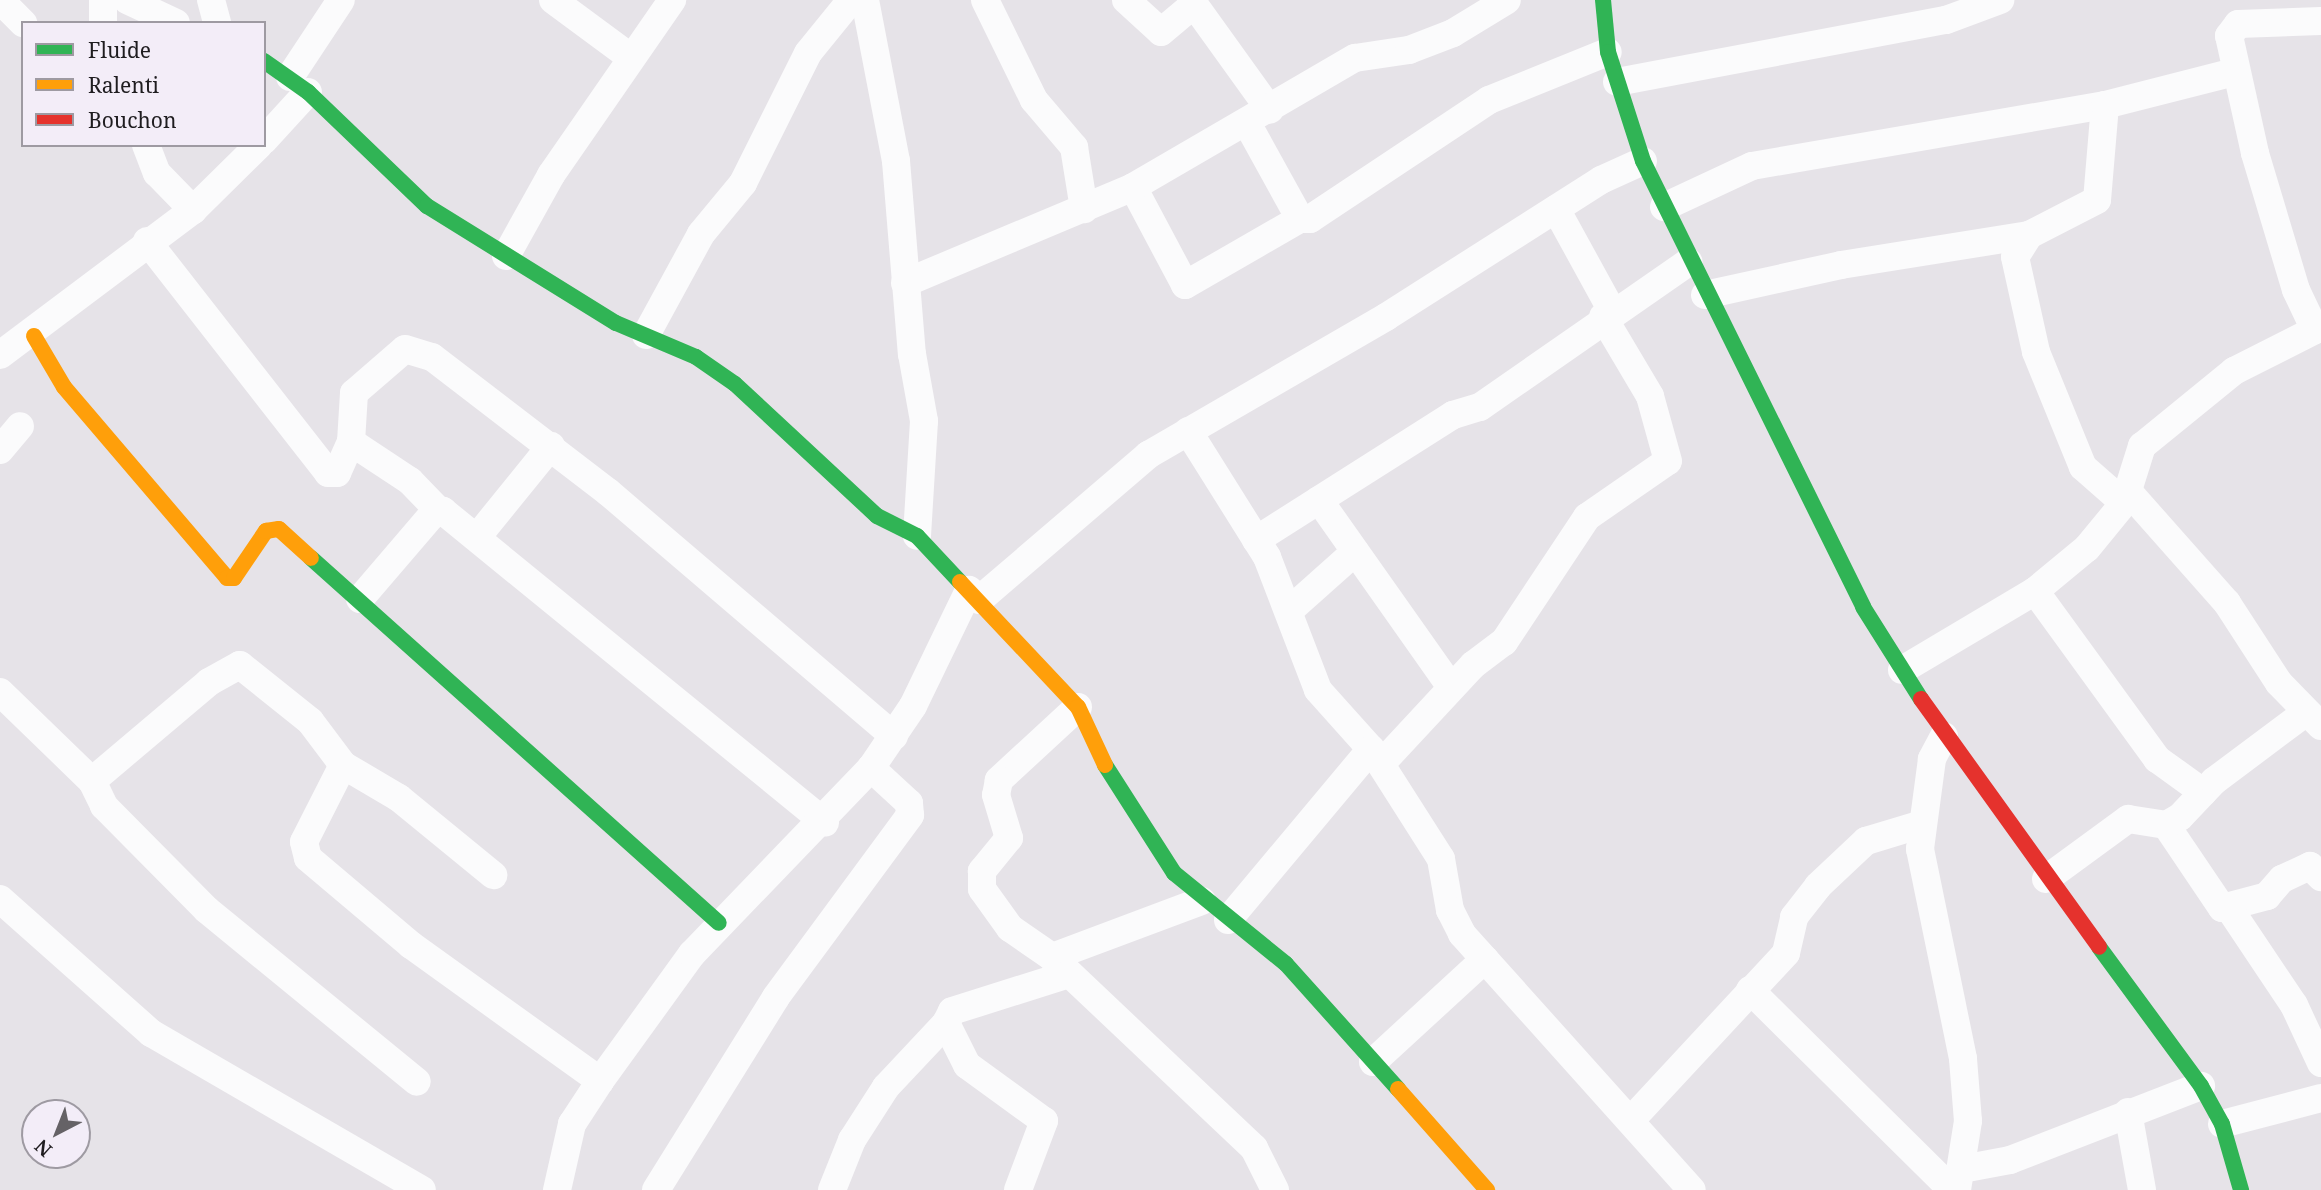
<!DOCTYPE html>
<html>
<head>
<meta charset="utf-8">
<style>
  body { margin:0 }
  #map { position:relative; width:2321px; height:1190px; overflow:hidden; background:#e6e3e8; font-family:"Noto Serif",serif }
  div>[style] { position:absolute }
  .street>* { height:28px; margin:-14px; padding:0 14px; transform-origin:14px; border-radius:14px; background:#fbfbfc }
  .fast>* { height:16px; margin:-8px; padding:0 8px; transform-origin:8px; border-radius:8px; background:#30b455 }
  .slow>* { height:16px; margin:-8px; padding:0 8px; transform-origin:8px; border-radius:8px; background:#ff9f0a }
  .jam>* { height:16px; margin:-8px; padding:0 8px; transform-origin:8px; border-radius:8px; background:#e5322d }
  span { translate:-50% -50%; white-space:nowrap; text-align:center; line-height:1.15; -webkit-text-stroke:6px #f3edf8; paint-order:stroke }
  .legend { position:absolute; left:21px; top:21px; width:245px; height:126px; box-sizing:border-box; background:#f3edf8; border:2px solid #9e9aa2; margin:0; padding:9px 12px; list-style:none; font-size:21px; color:#1f1d20 }
  .legend li { display:flex; align-items:center; gap:14px; height:35px }
  .legend b { width:35px; border:2px solid #9e9aa2 }
  .north { position:absolute; left:21px; top:1099px; width:70px; height:70px; box-sizing:border-box; background:#f3edf8; border:2px solid #9e9aa2; border-radius:50%; rotate:222deg; font-size:19px; font-weight:700; line-height:28px; text-align:center; color:#1f1d20 }
  .north::after { content:''; display:block; margin:auto; width:24px; height:32px; background:#656266; clip-path:polygon(50% 0,100% 100%,50% 72%,0 100%) }
</style>
</head>
<body>
<div id="map">
  <div class="street">
    <i style="left:0;top:0;width:33px;rotate:45deg"></i>
    <i style="left:127px;top:0;width:54px;rotate:25.1deg"></i>
    <i style="left:211px;top:0;width:24px;rotate:75deg"></i>
    <i style="left:553px;top:0;width:96px;rotate:36.5deg"></i>
    <i style="left:865px;top:0;width:164px;rotate:79.1deg"></i>
    <i style="left:896px;top:161px;width:194px;rotate:85.3deg"></i>
    <i style="left:912px;top:354px;width:68px;rotate:79.8deg"></i>
    <i style="left:924px;top:421px;width:115px;rotate:93.5deg"></i>
    <i style="left:985px;top:0;width:111px;rotate:63.9deg"></i>
    <i style="left:1034px;top:100px;width:62px;rotate:49.6deg"></i>
    <i style="left:1074px;top:147px;width:63px;rotate:80.8deg"></i>
    <i style="left:1126px;top:0;width:47px;rotate:42.4deg"></i>
    <i style="left:1161px;top:32px;width:40px;rotate:-40deg"></i>
    <i style="left:1191px;top:0;width:135px;rotate:54.3deg"></i>
    <i style="left:103px;top:23px;width:23px;rotate:-90deg"></i>
    <i style="left:290px;top:77px;width:92px;rotate:-56.5deg"></i>
    <i style="left:1617px;top:82px;width:335px;rotate:-10.7deg"></i>
    <i style="left:1946px;top:20px;width:58px;rotate:-20.3deg"></i>
    <i style="left:2105px;top:105px;width:95px;rotate:94.8deg"></i>
    <i style="left:2097px;top:200px;width:76px;rotate:152.8deg"></i>
    <i style="left:2029px;top:235px;width:26px;rotate:122deg"></i>
    <i style="left:2015px;top:257px;width:97px;rotate:77.5deg"></i>
    <i style="left:2036px;top:352px;width:124px;rotate:67.8deg"></i>
    <i style="left:2083px;top:467px;width:55px;rotate:41.3deg"></i>
    <i style="left:1247px;top:123px;width:110px;rotate:61.1deg"></i>
    <i style="left:1300px;top:219px;width:10px"></i>
    <i style="left:1310px;top:219px;width:215px;rotate:-33.6deg"></i>
    <i style="left:1489px;top:100px;width:128px;rotate:-22deg"></i>
    <i style="left:264px;top:140px;width:65px;rotate:-47.5deg"></i>
    <i style="left:146px;top:145px;width:30px;rotate:69deg"></i>
    <i style="left:157px;top:173px;width:52px;rotate:45.8deg"></i>
    <i style="left:1133px;top:187px;width:111px;rotate:62deg"></i>
    <i style="left:1185px;top:285px;width:133px;rotate:-29.9deg"></i>
    <i style="left:1664px;top:207px;width:97px;rotate:-25deg"></i>
    <i style="left:1752px;top:166px;width:358px;rotate:-9.8deg"></i>
    <i style="left:2105px;top:105px;width:133px;rotate:-14.3deg"></i>
    <i style="left:1556px;top:209px;width:116px;rotate:61.2deg"></i>
    <i style="left:147px;top:241px;width:294px;rotate:52deg"></i>
    <i style="left:328px;top:473px;width:9px"></i>
    <i style="left:337px;top:473px;width:34px;rotate:-66deg"></i>
    <i style="left:351px;top:442px;width:49px;rotate:-86.5deg"></i>
    <i style="left:354px;top:393px;width:67px;rotate:-40.8deg"></i>
    <i style="left:405px;top:349px;width:28px;rotate:17deg"></i>
    <i style="left:432px;top:357px;width:222px;rotate:37.5deg"></i>
    <i style="left:608px;top:492px;width:376px;rotate:40.5deg"></i>
    <i style="left:506px;top:256px;width:93px;rotate:-60.9deg"></i>
    <i style="left:551px;top:175px;width:213px;rotate:-55.3deg"></i>
    <i style="left:905px;top:283px;width:247px;rotate:-22.8deg"></i>
    <i style="left:1133px;top:187px;width:257px;rotate:-30.2deg"></i>
    <i style="left:1355px;top:58px;width:55px;rotate:-8.4deg"></i>
    <i style="left:1409px;top:50px;width:47px;rotate:-21.1deg"></i>
    <i style="left:1453px;top:33px;width:63px;rotate:-31.4deg"></i>
    <i style="left:1705px;top:295px;width:139px;rotate:-12.4deg"></i>
    <i style="left:1841px;top:265px;width:190px;rotate:-9.1deg"></i>
    <i style="left:2315px;top:330px;width:44px;rotate:-115.4deg"></i>
    <i style="left:2296px;top:290px;width:143px;rotate:-106.7deg"></i>
    <i style="left:2255px;top:153px;width:120px;rotate:-102.5deg"></i>
    <i style="left:2229px;top:36px;width:15px;rotate:-53deg"></i>
    <i style="left:2238px;top:24px;width:83px;rotate:-2.1deg"></i>
    <i style="left:646px;top:335px;width:115px;rotate:-61.4deg"></i>
    <i style="left:701px;top:234px;width:66px;rotate:-50.5deg"></i>
    <i style="left:743px;top:183px;width:145px;rotate:-63.4deg"></i>
    <i style="left:808px;top:53px;width:68px;rotate:-50.9deg"></i>
    <i style="left:0;top:355px;width:241px;rotate:-36.9deg"></i>
    <i style="left:193px;top:210px;width:93px;rotate:-44.6deg"></i>
    <i style="left:1188px;top:431px;width:149px;rotate:57.9deg"></i>
    <i style="left:1267px;top:557px;width:142px;rotate:69deg"></i>
    <i style="left:1318px;top:690px;width:79px;rotate:48.1deg"></i>
    <i style="left:1371px;top:749px;width:130px;rotate:57.5deg"></i>
    <i style="left:1441px;top:859px;width:52px;rotate:80deg"></i>
    <i style="left:1450px;top:910px;width:27px;rotate:63deg"></i>
    <i style="left:1462px;top:934px;width:344px;rotate:48.1deg"></i>
    <i style="left:351px;top:442px;width:71px;rotate:33.5deg"></i>
    <i style="left:410px;top:481px;width:40px;rotate:46deg"></i>
    <i style="left:0;top:450px;width:31px;rotate:-50deg"></i>
    <i style="left:2127px;top:490px;width:151px;rotate:48.5deg"></i>
    <i style="left:2227px;top:603px;width:95px;rotate:57deg"></i>
    <i style="left:2279px;top:683px;width:60px;rotate:45.7deg"></i>
    <i style="left:1319px;top:500px;width:229px;rotate:54.8deg"></i>
    <i style="left:478px;top:536px;width:116px;rotate:-51deg"></i>
    <i style="left:1256px;top:540px;width:233px;rotate:-32.4deg"></i>
    <i style="left:1453px;top:415px;width:28px;rotate:-17deg"></i>
    <i style="left:1480px;top:407px;width:254px;rotate:-34.8deg"></i>
    <i style="left:2035px;top:591px;width:208px;rotate:54deg"></i>
    <i style="left:2157px;top:759px;width:57px;rotate:35.7deg"></i>
    <i style="left:360px;top:599px;width:111px;rotate:-49.4deg"></i>
    <i style="left:432px;top:515px;width:12px;rotate:-20deg"></i>
    <i style="left:443px;top:511px;width:493px;rotate:39.2deg"></i>
    <i style="left:979px;top:600px;width:223px;rotate:-40.6deg"></i>
    <i style="left:1148px;top:455px;width:275px;rotate:-30.1deg"></i>
    <i style="left:1386px;top:317px;width:255px;rotate:-32.5deg"></i>
    <i style="left:1601px;top:180px;width:46px;rotate:-24.3deg"></i>
    <i style="left:1291px;top:609px;width:86px;rotate:-41.7deg"></i>
    <i style="left:1902px;top:670px;width:155px;rotate:-30.7deg"></i>
    <i style="left:2035px;top:591px;width:67px;rotate:-39.6deg"></i>
    <i style="left:2087px;top:548px;width:58px;rotate:-50.6deg"></i>
    <i style="left:2124px;top:503px;width:60px;rotate:-72.5deg"></i>
    <i style="left:2142px;top:446px;width:119px;rotate:-39.2deg"></i>
    <i style="left:2234px;top:371px;width:97px;rotate:-26.8deg"></i>
    <i style="left:0;top:692px;width:128px;rotate:44.1deg"></i>
    <i style="left:92px;top:781px;width:28px;rotate:64deg"></i>
    <i style="left:104px;top:806px;width:146px;rotate:45.3deg"></i>
    <i style="left:207px;top:910px;width:271px;rotate:39.3deg"></i>
    <i style="left:1078px;top:707px;width:108px;rotate:137.3deg"></i>
    <i style="left:999px;top:780px;width:15px;rotate:101deg"></i>
    <i style="left:996px;top:795px;width:45px;rotate:73.2deg"></i>
    <i style="left:1009px;top:838px;width:43px;rotate:129.3deg"></i>
    <i style="left:982px;top:871px;width:18px;rotate:90deg"></i>
    <i style="left:982px;top:889px;width:48px;rotate:54.3deg"></i>
    <i style="left:1010px;top:928px;width:51px;rotate:34.6deg"></i>
    <i style="left:1052px;top:957px;width:278px;rotate:43.4deg"></i>
    <i style="left:1254px;top:1148px;width:47px;rotate:63.4deg"></i>
    <i style="left:1944px;top:736px;width:26px;rotate:118deg"></i>
    <i style="left:1932px;top:759px;width:91px;rotate:97.6deg"></i>
    <i style="left:1920px;top:849px;width:214px;rotate:78.4deg"></i>
    <i style="left:1963px;top:1059px;width:62px;rotate:85.4deg"></i>
    <i style="left:1968px;top:1121px;width:70px;rotate:99.1deg"></i>
    <i style="left:1381px;top:764px;width:135px;rotate:-47.1deg"></i>
    <i style="left:1473px;top:665px;width:39px;rotate:-37deg"></i>
    <i style="left:1504px;top:642px;width:150px;rotate:-56.4deg"></i>
    <i style="left:1587px;top:517px;width:98px;rotate:-34.7deg"></i>
    <i style="left:1668px;top:461px;width:67px;rotate:-105.5deg"></i>
    <i style="left:1650px;top:396px;width:92px;rotate:-120.7deg"></i>
    <i style="left:343px;top:765px;width:86px;rotate:116.9deg"></i>
    <i style="left:304px;top:842px;width:16px;rotate:76deg"></i>
    <i style="left:308px;top:858px;width:135px;rotate:40.2deg"></i>
    <i style="left:411px;top:945px;width:233px;rotate:35.7deg"></i>
    <i style="left:92px;top:781px;width:153px;rotate:-40.2deg"></i>
    <i style="left:209px;top:682px;width:35px;rotate:-29deg"></i>
    <i style="left:240px;top:665px;width:90px;rotate:38.7deg"></i>
    <i style="left:310px;top:721px;width:55px;rotate:53.1deg"></i>
    <i style="left:343px;top:765px;width:65px;rotate:30.5deg"></i>
    <i style="left:399px;top:798px;width:122px;rotate:39.3deg"></i>
    <i style="left:2166px;top:825px;width:100px;rotate:56deg"></i>
    <i style="left:2222px;top:908px;width:47px;rotate:-14.9deg"></i>
    <i style="left:2267px;top:896px;width:23px;rotate:-49deg"></i>
    <i style="left:2282px;top:879px;width:31px;rotate:-25deg"></i>
    <i style="left:2310px;top:866px;width:16px;rotate:45deg"></i>
    <i style="left:2046px;top:879px;width:102px;rotate:-36.2deg"></i>
    <i style="left:2128px;top:819px;width:38px;rotate:9deg"></i>
    <i style="left:2166px;top:825px;width:16px;rotate:-30deg"></i>
    <i style="left:2180px;top:817px;width:50px;rotate:-46.6deg"></i>
    <i style="left:2214px;top:781px;width:114px;rotate:-36.8deg"></i>
    <i style="left:0;top:899px;width:202px;rotate:41.6deg"></i>
    <i style="left:151px;top:1033px;width:313px;rotate:30.1deg"></i>
    <i style="left:2231px;top:911px;width:113px;rotate:56.2deg"></i>
    <i style="left:2294px;top:1005px;width:64px;rotate:65deg"></i>
    <i style="left:1228px;top:920px;width:223px;rotate:-50.1deg"></i>
    <i style="left:1052px;top:957px;width:160px;rotate:-20.5deg"></i>
    <i style="left:1750px;top:990px;width:284px;rotate:44.7deg"></i>
    <i style="left:1373px;top:1062px;width:152px;rotate:-42.6deg"></i>
    <i style="left:2128px;top:1112px;width:79px;rotate:79.8deg"></i>
    <i style="left:1632px;top:1119px;width:226px;rotate:-47.1deg"></i>
    <i style="left:1786px;top:953px;width:37px;rotate:-77deg"></i>
    <i style="left:1794px;top:917px;width:39px;rotate:-52deg"></i>
    <i style="left:1818px;top:886px;width:66px;rotate:-43.2deg"></i>
    <i style="left:1866px;top:841px;width:59px;rotate:-16.9deg"></i>
    <i style="left:2222px;top:1124px;width:102px;rotate:-14.7deg"></i>
    <i style="left:1962px;top:1169px;width:49px;rotate:-10.6deg"></i>
    <i style="left:2010px;top:1160px;width:205px;rotate:-21.2deg"></i>
    <i style="left:557px;top:1190px;width:68px;rotate:-77.2deg"></i>
    <i style="left:572px;top:1124px;width:51px;rotate:-56.9deg"></i>
    <i style="left:600px;top:1081px;width:157px;rotate:-54.1deg"></i>
    <i style="left:692px;top:954px;width:258px;rotate:-46.1deg"></i>
    <i style="left:871px;top:768px;width:75px;rotate:-55.9deg"></i>
    <i style="left:913px;top:706px;width:129px;rotate:-64.2deg"></i>
    <i style="left:656px;top:1190px;width:227px;rotate:-58.1deg"></i>
    <i style="left:776px;top:997px;width:226px;rotate:-53.6deg"></i>
    <i style="left:910px;top:815px;width:12px;rotate:-95deg"></i>
    <i style="left:909px;top:803px;width:52px;rotate:-137.4deg"></i>
    <i style="left:832px;top:1190px;width:54px;rotate:-68.2deg"></i>
    <i style="left:852px;top:1140px;width:63px;rotate:-57.3deg"></i>
    <i style="left:886px;top:1087px;width:88px;rotate:-46.8deg"></i>
    <i style="left:1018px;top:1190px;width:74px;rotate:-69.4deg"></i>
    <i style="left:1044px;top:1121px;width:95px;rotate:-144deg"></i>
    <i style="left:967px;top:1065px;width:47px;rotate:-116.6deg"></i>
    <i style="left:946px;top:1023px;width:13px;rotate:-63deg"></i>
    <i style="left:952px;top:1011px;width:123px;rotate:-17.5deg"></i>
  </div>
  <div class="fast">
    <i style="left:1603px;top:0;width:52px;rotate:84.5deg"></i>
    <i style="left:1608px;top:52px;width:114px;rotate:72.2deg"></i>
    <i style="left:1643px;top:161px;width:497px;rotate:63.7deg"></i>
    <i style="left:1863px;top:607px;width:109px;rotate:57.8deg"></i>
    <i style="left:264px;top:61px;width:54px;rotate:35.2deg"></i>
    <i style="left:308px;top:92px;width:165px;rotate:43.8deg"></i>
    <i style="left:427px;top:206px;width:222px;rotate:31.8deg"></i>
    <i style="left:616px;top:323px;width:87px;rotate:23deg"></i>
    <i style="left:696px;top:357px;width:47px;rotate:34.7deg"></i>
    <i style="left:735px;top:384px;width:194px;rotate:42.9deg"></i>
    <i style="left:877px;top:516px;width:45px;rotate:26.6deg"></i>
    <i style="left:917px;top:536px;width:63px;rotate:46.9deg"></i>
    <i style="left:311px;top:558px;width:547px;rotate:41.82deg"></i>
    <i style="left:1105px;top:765px;width:128px;rotate:57.4deg"></i>
    <i style="left:1174px;top:873px;width:144px;rotate:39.1deg"></i>
    <i style="left:1286px;top:964px;width:168px;rotate:48.1deg"></i>
    <i style="left:2099px;top:947px;width:172px;rotate:53.7deg"></i>
    <i style="left:2201px;top:1086px;width:43px;rotate:61.1deg"></i>
    <i style="left:2222px;top:1124px;width:69px;rotate:73.9deg"></i>
  </div>
  <div class="slow">
    <i style="left:34px;top:336px;width:59px;rotate:59.5deg"></i>
    <i style="left:64px;top:387px;width:251px;rotate:49.5deg"></i>
    <i style="left:227px;top:578px;width:7px"></i>
    <i style="left:234px;top:578px;width:57px;rotate:-55.8deg"></i>
    <i style="left:266px;top:531px;width:13px;rotate:-9deg"></i>
    <i style="left:279px;top:529px;width:43px;rotate:42.2deg"></i>
    <i style="left:960px;top:582px;width:172px;rotate:46.7deg"></i>
    <i style="left:1078px;top:707px;width:64px;rotate:65deg"></i>
    <i style="left:1398px;top:1089px;width:135px;rotate:48.6deg"></i>
  </div>
  <div class="jam">
    <i style="left:1921px;top:699px;width:305px;rotate:54.3deg"></i>
  </div>
  <ul class="legend">
  <li><b style="height:9px;background:#30b455"></b>Fluide</li>
  <li><b style="height:9px;background:#ff9f0a"></b>Ralenti</li>
  <li><b style="height:9px;background:#e5322d"></b>Bouchon</li>
  </ul>
  <div class="north">N</div>
</div>
</body>
</html>
